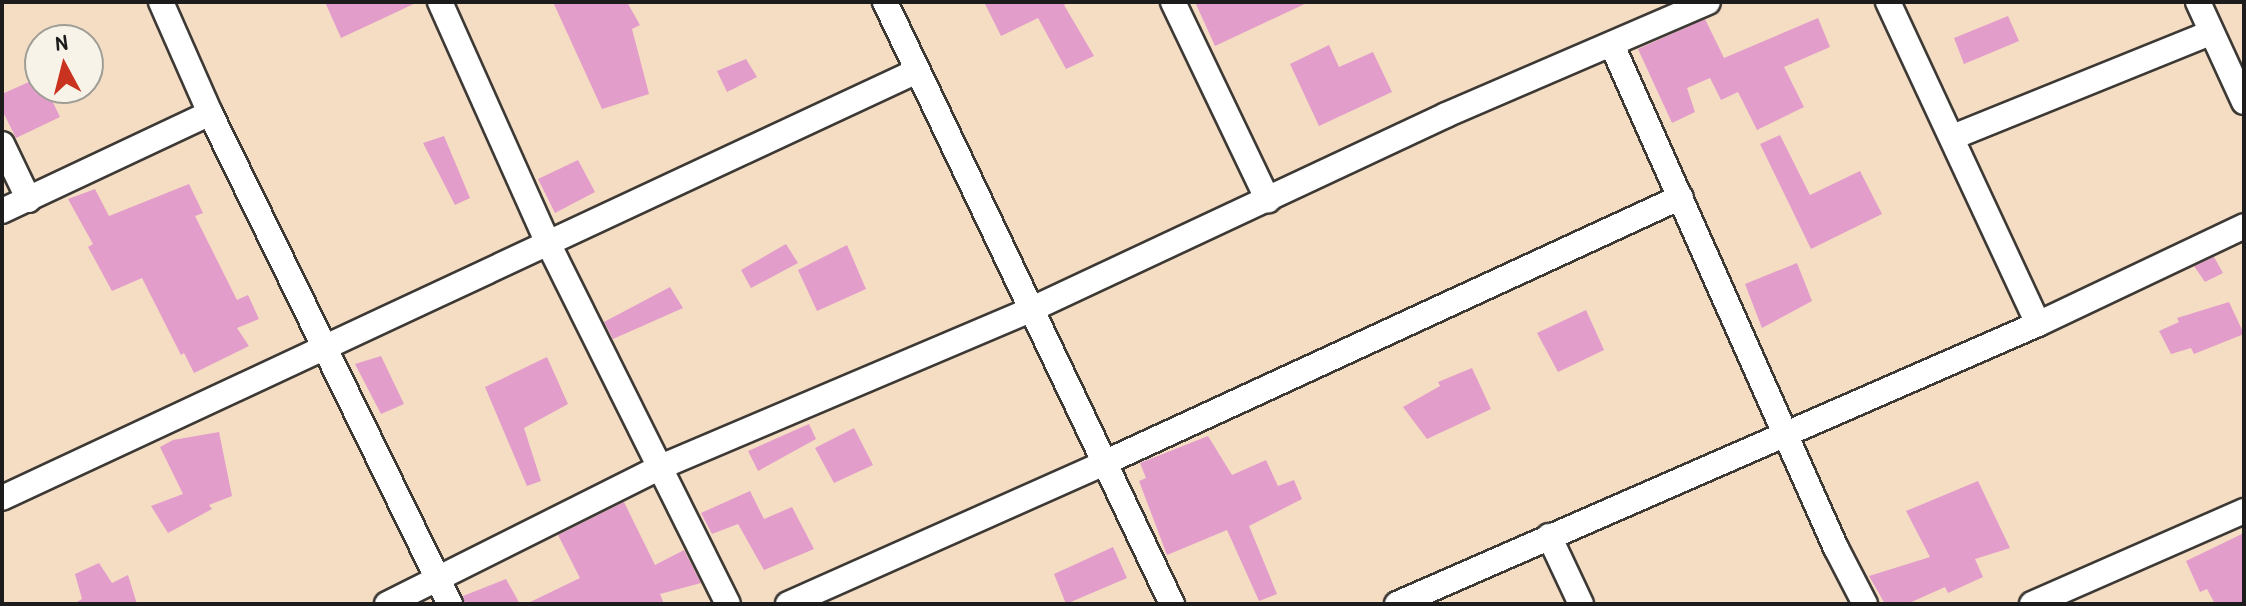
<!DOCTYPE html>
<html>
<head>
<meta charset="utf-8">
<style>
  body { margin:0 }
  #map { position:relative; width:2246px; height:606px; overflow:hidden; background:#f5ddc3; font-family:"Patrick Hand",sans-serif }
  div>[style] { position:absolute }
  .building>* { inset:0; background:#e29dcb }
  .roads { filter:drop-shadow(2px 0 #3d3935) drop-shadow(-2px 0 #3d3935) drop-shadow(0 2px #3d3935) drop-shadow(0 -2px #3d3935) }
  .minor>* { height:24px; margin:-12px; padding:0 12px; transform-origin:12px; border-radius:12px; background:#fff }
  span { translate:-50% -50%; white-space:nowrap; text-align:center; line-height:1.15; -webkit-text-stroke:6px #f7f3e8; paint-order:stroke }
  .frame { position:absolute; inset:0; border:4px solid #1c1c1c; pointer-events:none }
  .north { position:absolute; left:24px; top:24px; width:80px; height:80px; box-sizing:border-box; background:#f7f3e8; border:2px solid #9f9d96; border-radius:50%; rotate:353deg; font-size:22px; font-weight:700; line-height:32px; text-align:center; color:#1c1c1c }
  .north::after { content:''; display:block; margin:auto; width:28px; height:36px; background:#c8321e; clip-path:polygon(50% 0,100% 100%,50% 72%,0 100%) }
</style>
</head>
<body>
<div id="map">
  <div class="building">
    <i style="clip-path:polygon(325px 2px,418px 2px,341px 38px)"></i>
    <i style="clip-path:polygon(553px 2px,627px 2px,640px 25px,632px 29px,649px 94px,602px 109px)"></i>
    <i style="clip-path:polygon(984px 2px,1069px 2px,1064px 5px,1094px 56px,1066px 69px,1038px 18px,1001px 36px)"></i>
    <i style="clip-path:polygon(1195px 2px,1309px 2px,1215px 46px)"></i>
    <i style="clip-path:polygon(2008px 16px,2019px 41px,1964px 64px,1954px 38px)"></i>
    <i style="clip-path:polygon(1818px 18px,1830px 47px,1784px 67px,1804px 107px,1757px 130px,1738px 92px,1721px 100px,1710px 78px,1687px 88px,1695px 112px,1672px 123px,1638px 49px,1705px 19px,1724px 58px)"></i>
    <i style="clip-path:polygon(1329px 45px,1339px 67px,1373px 52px,1392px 92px,1319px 126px,1290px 64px)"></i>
    <i style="clip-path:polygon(746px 59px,757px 77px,727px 92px,717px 71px)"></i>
    <i style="clip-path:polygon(40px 77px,40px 88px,46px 88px,60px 117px,16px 138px,2px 110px,2px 94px)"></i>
    <i style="clip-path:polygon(1780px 135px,1810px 195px,1860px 171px,1882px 214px,1811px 249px,1760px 144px)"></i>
    <i style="clip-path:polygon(444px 136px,470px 198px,455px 205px,423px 143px)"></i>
    <i style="clip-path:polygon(578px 160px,595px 192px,555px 213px,538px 179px)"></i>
    <i style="clip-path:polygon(189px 184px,203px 213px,195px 216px,237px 300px,248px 295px,259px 319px,237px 328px,249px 346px,194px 373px,184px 353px,181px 355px,142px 278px,112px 291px,88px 247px,93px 244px,68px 199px,95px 189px,109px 216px)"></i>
    <i style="clip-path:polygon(786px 244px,798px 263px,751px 288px,741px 270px)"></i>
    <i style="clip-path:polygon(847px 245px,866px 289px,817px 311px,798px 270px)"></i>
    <i style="clip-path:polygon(2214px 257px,2223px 273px,2205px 282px,2194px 266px)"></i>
    <i style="clip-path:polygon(1797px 263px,1812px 301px,1762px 328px,1745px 284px)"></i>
    <i style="clip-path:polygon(670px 287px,683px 308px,613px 339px,604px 322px)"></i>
    <i style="clip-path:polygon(2229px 302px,2244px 334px,2194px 354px,2191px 348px,2171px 354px,2159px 331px,2179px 322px,2177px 318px)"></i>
    <i style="clip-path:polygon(1586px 310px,1604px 350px,1558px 372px,1537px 333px)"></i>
    <i style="clip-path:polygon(381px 356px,404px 404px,381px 414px,355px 364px)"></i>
    <i style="clip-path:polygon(547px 357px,568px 404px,524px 428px,541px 481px,527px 486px,485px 387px)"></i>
    <i style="clip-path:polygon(1472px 368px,1491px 409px,1427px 439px,1403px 407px,1440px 386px,1438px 382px)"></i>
    <i style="clip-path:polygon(809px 424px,816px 439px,758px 471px,748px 451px)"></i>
    <i style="clip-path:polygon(854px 428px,873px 465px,834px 483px,815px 448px)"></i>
    <i style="clip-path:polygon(219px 432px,232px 496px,209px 505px,212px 509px,168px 533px,151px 506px,183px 494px,160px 447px,173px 440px)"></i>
    <i style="clip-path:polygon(1208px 436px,1232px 475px,1266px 460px,1278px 486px,1294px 480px,1302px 499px,1249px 526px,1277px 594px,1259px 601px,1227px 530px,1167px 555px,1139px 481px,1146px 478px,1140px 463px)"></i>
    <i style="clip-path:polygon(1978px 481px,2010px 548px,1975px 559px,1983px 577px,1948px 593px,1945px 587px,1907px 604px,1885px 604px,1869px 576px,1930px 557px,1906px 511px)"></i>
    <i style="clip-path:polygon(750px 491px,764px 519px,792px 507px,814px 549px,764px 570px,738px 524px,712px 534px,701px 513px)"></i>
    <i style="clip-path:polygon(624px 502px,655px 565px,684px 550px,701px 583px,660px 594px,664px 604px,526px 604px,580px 578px,558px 535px)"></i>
    <i style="clip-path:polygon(2244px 533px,2244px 604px,2215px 604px,2207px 589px,2200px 592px,2186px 561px)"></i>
    <i style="clip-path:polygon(1113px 547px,1127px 578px,1066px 604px,1054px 574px)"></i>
    <i style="clip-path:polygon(99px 563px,112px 583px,128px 575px,137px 604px,73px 604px,82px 599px,75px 574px)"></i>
    <i style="clip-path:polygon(506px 579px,520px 604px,465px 604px,463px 596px)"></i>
  </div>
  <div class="roads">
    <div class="minor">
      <i style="left:161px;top:2px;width:121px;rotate:66.2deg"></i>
      <i style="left:210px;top:113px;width:547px;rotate:63.95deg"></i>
      <i style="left:440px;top:2px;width:264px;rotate:65.9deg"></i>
      <i style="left:548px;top:243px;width:403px;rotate:63.5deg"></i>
      <i style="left:885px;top:2px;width:667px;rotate:64.51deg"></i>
      <i style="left:1173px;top:2px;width:220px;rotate:64.4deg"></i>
      <i style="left:1888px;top:2px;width:355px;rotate:65deg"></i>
      <i style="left:2198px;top:2px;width:110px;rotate:65.3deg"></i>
      <i style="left:1612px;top:45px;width:551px;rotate:66deg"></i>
      <i style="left:1836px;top:548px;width:63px;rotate:62.6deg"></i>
      <i style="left:1953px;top:137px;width:277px;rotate:-22deg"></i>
      <i style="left:2px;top:144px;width:62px;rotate:64.3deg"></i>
      <i style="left:2px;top:211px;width:230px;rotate:-25.2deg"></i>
      <i style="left:2px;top:498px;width:1010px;rotate:-25.02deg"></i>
      <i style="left:1549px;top:536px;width:75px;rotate:64.8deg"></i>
      <i style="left:387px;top:604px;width:303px;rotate:-26.6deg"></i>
      <i style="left:658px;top:468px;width:406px;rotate:-23deg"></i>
      <i style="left:1032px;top:309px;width:457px;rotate:-25.1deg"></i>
      <i style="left:1446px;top:115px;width:285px;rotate:-23.3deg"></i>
      <i style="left:788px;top:604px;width:346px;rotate:-24deg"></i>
      <i style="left:1104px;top:463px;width:635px;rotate:-24.75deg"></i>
      <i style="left:1397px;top:604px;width:699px;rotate:-23.6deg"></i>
      <i style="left:2038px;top:324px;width:228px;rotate:-25.4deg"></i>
      <i style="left:2032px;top:604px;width:232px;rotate:-23.7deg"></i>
    </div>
  </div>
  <div class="frame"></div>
  <div class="north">N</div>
</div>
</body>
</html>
